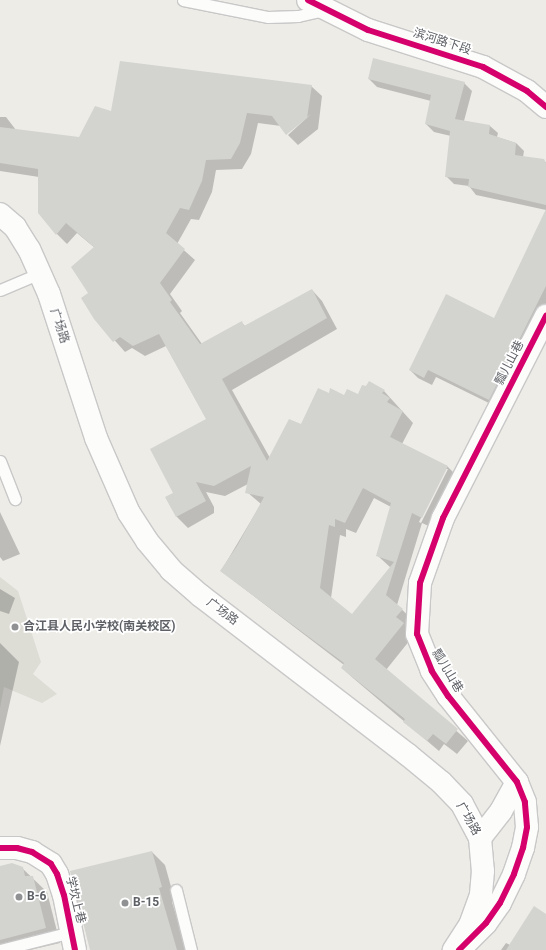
<!DOCTYPE html>
<html>
<head>
<meta charset="utf-8">
<style>
  body { margin:0 }
  #map { position:relative; width:546px; height:950px; overflow:hidden; background:#edece7; font-family:Roboto,"Noto Sans SC",sans-serif }
  div>[style] { position:absolute }
  .education>* { inset:0; background:#dddcd5 }
  .shadow>* { inset:0; background:#0003 }
  .building>* { inset:0; background:#d3d3d0 }
  .roads { filter:drop-shadow(1px 0 #c9c8c8) drop-shadow(-1px 0 #c9c8c8) drop-shadow(0 1px #c9c8c8) drop-shadow(0 -1px #c9c8c8) }
  .lane>* { height:11px; margin:-5.5px; padding:0 5.5px; transform-origin:5.5px; border-radius:5.5px; background:#fcfcfb }
  .street>* { height:22px; margin:-11px; padding:0 11px; transform-origin:11px; border-radius:11px; background:#fcfcfb }
  .secondary>* { height:22px; margin:-11px; padding:0 11px; transform-origin:11px; border-radius:11px; background:#fcfcfb }
  .cycleway>* { height:6px; margin:-3px; padding:0 3px; transform-origin:3px; border-radius:3px; background:#d6006c }
  .dots>* { width:11px; height:11px; translate:-50% -50%; box-sizing:border-box; border:2px solid #fff; border-radius:50% }
  span { translate:-50% -50%; white-space:nowrap; text-align:center; line-height:1.15; -webkit-text-stroke:3.5px #fff; paint-order:stroke }
  .street-label { font-size:12px; color:#5d6065 }
  .poi-label { font-size:12px; color:#5d6065; font-weight:700 }
  .left { translate:0 -50%; text-align:left }
</style>
</head>
<body>
<div id="map">
  <div class="education">
    <i style="clip-path:polygon(0 577px,18px 591px,41px 662px,33px 674px,57px 694px,42px 703px,4px 687px,0 708px)"></i>
  </div>
  <div class="shadow">
    <i style="clip-path:polygon(369px 79px,464px 83px,472px 91px,464px 121px,490px 126px,498px 133px,497px 137px,516px 143px,524px 151px,523px 157px,546px 162px,546px 210px,476px 195px,469px 186px,454px 184px,446px 176px,451px 136px,434px 132px,426px 124px,431px 101px,377px 87px)"></i>
    <i style="clip-path:polygon(evenodd,311px 86px,322px 96px,318px 129px,298px 145px,288px 135px,311px 114px,287px 133px,281px 126px,258px 123px,251px 154px,242px 169px,216px 170px,212px 192px,199px 220px,191px 219px,177px 244px,195px 260px,170px 294px,182px 311px,180px 313px,202px 344px,241px 322px,246px 327px,312px 290px,322px 301px,337px 329px,232px 390px,270px 458px,329px 394px,358px 396px,384px 391px,413px 423px,402px 444px,448px 467px,458px 477px,433px 528px,422px 523px,397px 605px,413px 620px,414px 635px,386px 670px,468px 741px,457px 754px,444px 744px,439px 751px,353px 678px,342px 668px,344px 665px,221px 571px,261px 504px,247px 492px,248px 484px,225px 496px,206px 492px,214px 507px,214px 513px,188px 528px,177px 517px,166px 498px,175px 493px,207px 420px,166px 346px,145px 356px,132px 348px,125px 352px,95px 318px,89px 294px,95px 248px,77px 233px,67px 244px,57px 234px,39px 177px,0 171px,0 117px,6px 117px,16px 130px,80px 138px,112px 112px,311px 86px,445px 469px,448px 469px,421px 523px,419px 522px,445px 469px,311px 86px,374px 498px,391px 507px,378px 556px,391px 568px,353px 616px,331px 598px,340px 535px,346px 537px,346px 529px,356px 533px,374px 498px)"></i>
    <i style="clip-path:polygon(546px 211px,546px 307px,497px 407px,436px 377px,432px 385px,418px 378px,410px 370px,495px 320px)"></i>
    <i style="clip-path:polygon(0 512px,20px 554px,3px 561px,0 557px)"></i>
    <i style="clip-path:polygon(0 589px,15px 598px,9px 614px,0 611px)"></i>
    <i style="clip-path:polygon(0 643px,19px 662px,0 746px)"></i>
    <i style="clip-path:polygon(152px 852px,165px 865px,175px 901px,172px 902px,187px 950px,91px 950px)"></i>
    <i style="clip-path:polygon(0 867px,22px 868px,47px 892px,60px 943px,30px 950px,0 950px)"></i>
    <i style="clip-path:polygon(546px 915px,546px 950px,501px 950px,506px 943px,510px 945px)"></i>
  </div>
  <div class="building">
    <i style="clip-path:polygon(373px 58px,465px 82px,455px 119px,490px 125px,489px 134px,516px 143px,515px 155px,544px 159px,546px 163px,546px 205px,468px 187px,469px 179px,445px 177px,450px 131px,425px 124px,431px 95px,368px 79px)"></i>
    <i style="clip-path:polygon(evenodd,120px 61px,312px 85px,307px 118px,286px 135px,272px 116px,247px 113px,240px 143px,231px 159px,206px 160px,202px 181px,189px 210px,180px 208px,166px 233px,185px 249px,160px 283px,172px 300px,170px 302px,200px 344px,242px 321px,244px 326px,312px 289px,327px 318px,222px 379px,267px 461px,289px 419px,301px 424px,318px 388px,329px 393px,330px 388px,344px 395px,347px 389px,358px 394px,362px 385px,366px 386px,369px 381px,385px 390px,382px 393px,390px 398px,387px 402px,403px 411px,390px 437px,448px 466px,422px 518px,412px 513px,386px 595px,403px 609px,396px 617px,404px 623px,375px 659px,458px 729px,446px 744px,433px 734px,427px 741px,403px 722px,405px 719px,341px 668px,344px 663px,220px 571px,237px 546px,264px 497px,245px 493px,251px 466px,214px 486px,196px 482px,206px 501px,176px 517px,165px 497px,173px 493px,150px 449px,206px 419px,159px 334px,133px 346px,120px 337px,113px 342px,94px 319px,81px 298px,88px 293px,71px 267px,94px 247px,66px 223px,56px 235px,38px 213px,38px 169px,0 163px,0 127px,79px 137px,95px 106px,111px 111px,120px 61px,363px 488px,391px 503px,376px 556px,394px 562px,352px 614px,320px 588px,329px 525px,335px 527px,335px 519px,345px 523px,363px 488px)"></i>
    <i style="clip-path:polygon(546px 209px,546px 286px,489px 400px,428px 370px,424px 378px,409px 370px,446px 294px,494px 318px)"></i>
    <i style="clip-path:polygon(152px 851px,162px 887px,159px 888px,177px 950px,90px 950px,70px 871px)"></i>
    <i style="clip-path:polygon(12px 863px,23px 867px,25px 876px,33px 876px,46px 928px,0 940px,0 866px)"></i>
    <i style="clip-path:polygon(534px 906px,546px 914px,546px 950px,506px 950px)"></i>
  </div>
  <div class="roads">
    <div class="lane">
      <i style="left:183px;top:0;width:87px;rotate:11.3deg"></i>
      <i style="left:268px;top:17px;width:30px;rotate:-2deg"></i>
      <i style="left:298px;top:16px;width:27px;rotate:-13deg"></i>
      <i style="left:0;top:290px;width:43px;rotate:-23deg"></i>
      <i style="left:0;top:461px;width:41px;rotate:68.5deg"></i>
      <i style="left:176px;top:890px;width:62px;rotate:76deg"></i>
      <i style="left:0;top:950px;width:73px;rotate:-14.2deg"></i>
    </div>
    <div class="street">
      <i style="left:308px;top:0;width:67px;rotate:26.6deg"></i>
      <i style="left:368px;top:30px;width:121px;rotate:17.8deg"></i>
      <i style="left:483px;top:67px;width:50px;rotate:28.6deg"></i>
      <i style="left:527px;top:91px;width:25px;rotate:40deg"></i>
      <i style="left:480px;top:838px;width:34px;rotate:-52deg"></i>
      <i style="left:501px;top:811px;width:33px;rotate:-61deg"></i>
      <i style="left:0;top:848px;width:17px"></i>
      <i style="left:17px;top:848px;width:16px;rotate:15deg"></i>
      <i style="left:32px;top:852px;width:22px;rotate:32deg"></i>
      <i style="left:51px;top:864px;width:12px;rotate:59deg"></i>
      <i style="left:57px;top:874px;width:22px;rotate:72deg"></i>
      <i style="left:64px;top:895px;width:56px;rotate:78.7deg"></i>
      <i style="left:459px;top:950px;width:38px;rotate:-45deg"></i>
      <i style="left:486px;top:923px;width:24px;rotate:-55deg"></i>
      <i style="left:500px;top:903px;width:32px;rotate:-64deg"></i>
      <i style="left:514px;top:874px;width:28px;rotate:-71deg"></i>
      <i style="left:523px;top:848px;width:21px;rotate:-79deg"></i>
      <i style="left:527px;top:827px;width:25px;rotate:-95deg"></i>
      <i style="left:525px;top:802px;width:22px;rotate:-112deg"></i>
      <i style="left:517px;top:782px;width:110px;rotate:-128.7deg"></i>
      <i style="left:448px;top:696px;width:30px;rotate:-123deg"></i>
      <i style="left:432px;top:671px;width:40px;rotate:-112deg"></i>
      <i style="left:417px;top:634px;width:51px;rotate:-86.6deg"></i>
      <i style="left:420px;top:583px;width:69px;rotate:-70.5deg"></i>
      <i style="left:443px;top:518px;width:227px;rotate:-63deg"></i>
    </div>
    <div class="secondary">
      <i style="left:0;top:214px;width:20px;rotate:41deg"></i>
      <i style="left:15px;top:227px;width:26px;rotate:58deg"></i>
      <i style="left:29px;top:249px;width:49px;rotate:66deg"></i>
      <i style="left:49px;top:294px;width:151px;rotate:71.9deg"></i>
      <i style="left:96px;top:438px;width:82px;rotate:66.3deg"></i>
      <i style="left:129px;top:513px;width:33px;rotate:57deg"></i>
      <i style="left:147px;top:541px;width:38px;rotate:50deg"></i>
      <i style="left:171px;top:570px;width:40px;rotate:41deg"></i>
      <i style="left:201px;top:596px;width:260px;rotate:37.5deg"></i>
      <i style="left:407px;top:754px;width:44px;rotate:39.5deg"></i>
      <i style="left:441px;top:782px;width:30px;rotate:46deg"></i>
      <i style="left:462px;top:804px;width:38px;rotate:62deg"></i>
      <i style="left:480px;top:838px;width:33px;rotate:85deg"></i>
      <i style="left:483px;top:871px;width:24px;rotate:95deg"></i>
      <i style="left:481px;top:895px;width:32px;rotate:110deg"></i>
      <i style="left:470px;top:925px;width:30px;rotate:123deg"></i>
    </div>
  </div>
  <div class="cycleway">
    <i style="left:308px;top:0;width:67px;rotate:26.6deg"></i>
    <i style="left:368px;top:30px;width:121px;rotate:17.8deg"></i>
    <i style="left:483px;top:67px;width:50px;rotate:28.6deg"></i>
    <i style="left:527px;top:91px;width:25px;rotate:40deg"></i>
    <i style="left:0;top:848px;width:17px"></i>
    <i style="left:17px;top:848px;width:16px;rotate:15deg"></i>
    <i style="left:32px;top:852px;width:22px;rotate:32deg"></i>
    <i style="left:51px;top:864px;width:12px;rotate:59deg"></i>
    <i style="left:57px;top:874px;width:22px;rotate:72deg"></i>
    <i style="left:64px;top:895px;width:56px;rotate:78.7deg"></i>
    <i style="left:459px;top:950px;width:38px;rotate:-45deg"></i>
    <i style="left:486px;top:923px;width:24px;rotate:-55deg"></i>
    <i style="left:500px;top:903px;width:32px;rotate:-64deg"></i>
    <i style="left:514px;top:874px;width:28px;rotate:-71deg"></i>
    <i style="left:523px;top:848px;width:21px;rotate:-79deg"></i>
    <i style="left:527px;top:827px;width:25px;rotate:-95deg"></i>
    <i style="left:525px;top:802px;width:22px;rotate:-112deg"></i>
    <i style="left:517px;top:782px;width:110px;rotate:-128.7deg"></i>
    <i style="left:448px;top:696px;width:30px;rotate:-123deg"></i>
    <i style="left:432px;top:671px;width:40px;rotate:-112deg"></i>
    <i style="left:417px;top:634px;width:51px;rotate:-86.6deg"></i>
    <i style="left:420px;top:583px;width:69px;rotate:-70.5deg"></i>
    <i style="left:443px;top:518px;width:227px;rotate:-63deg"></i>
  </div>
  <div class="dots">
    <i style="left:15px;top:627px;background:#8f9192"></i>
    <i style="left:19px;top:897px;background:#8f9192"></i>
    <i style="left:125px;top:903px;background:#8f9192"></i>
  </div>
  <div class="street-label">
    <span style="left:442px;top:42px;rotate:18deg">滨河路下段</span>
    <span style="left:59px;top:326px;rotate:72deg">广场路</span>
    <span style="left:510px;top:363px;rotate:-63deg">瓢儿山巷</span>
    <span style="left:222px;top:612px;rotate:37deg">广场路</span>
    <span style="left:447px;top:671px;rotate:59deg">瓢儿山巷</span>
    <span style="left:468px;top:819px;rotate:60deg">广场路</span>
    <span style="left:75px;top:900px;rotate:76deg">学坎上巷</span>
  </div>
  <div class="poi-label">
    <span class="left" style="left:23px;top:627px">合江县人民小学校(南关校区)</span>
    <span class="left" style="left:27px;top:897px">B-6</span>
    <span class="left" style="left:133px;top:903px">B-15</span>
  </div>
</div>
</body>
</html>
